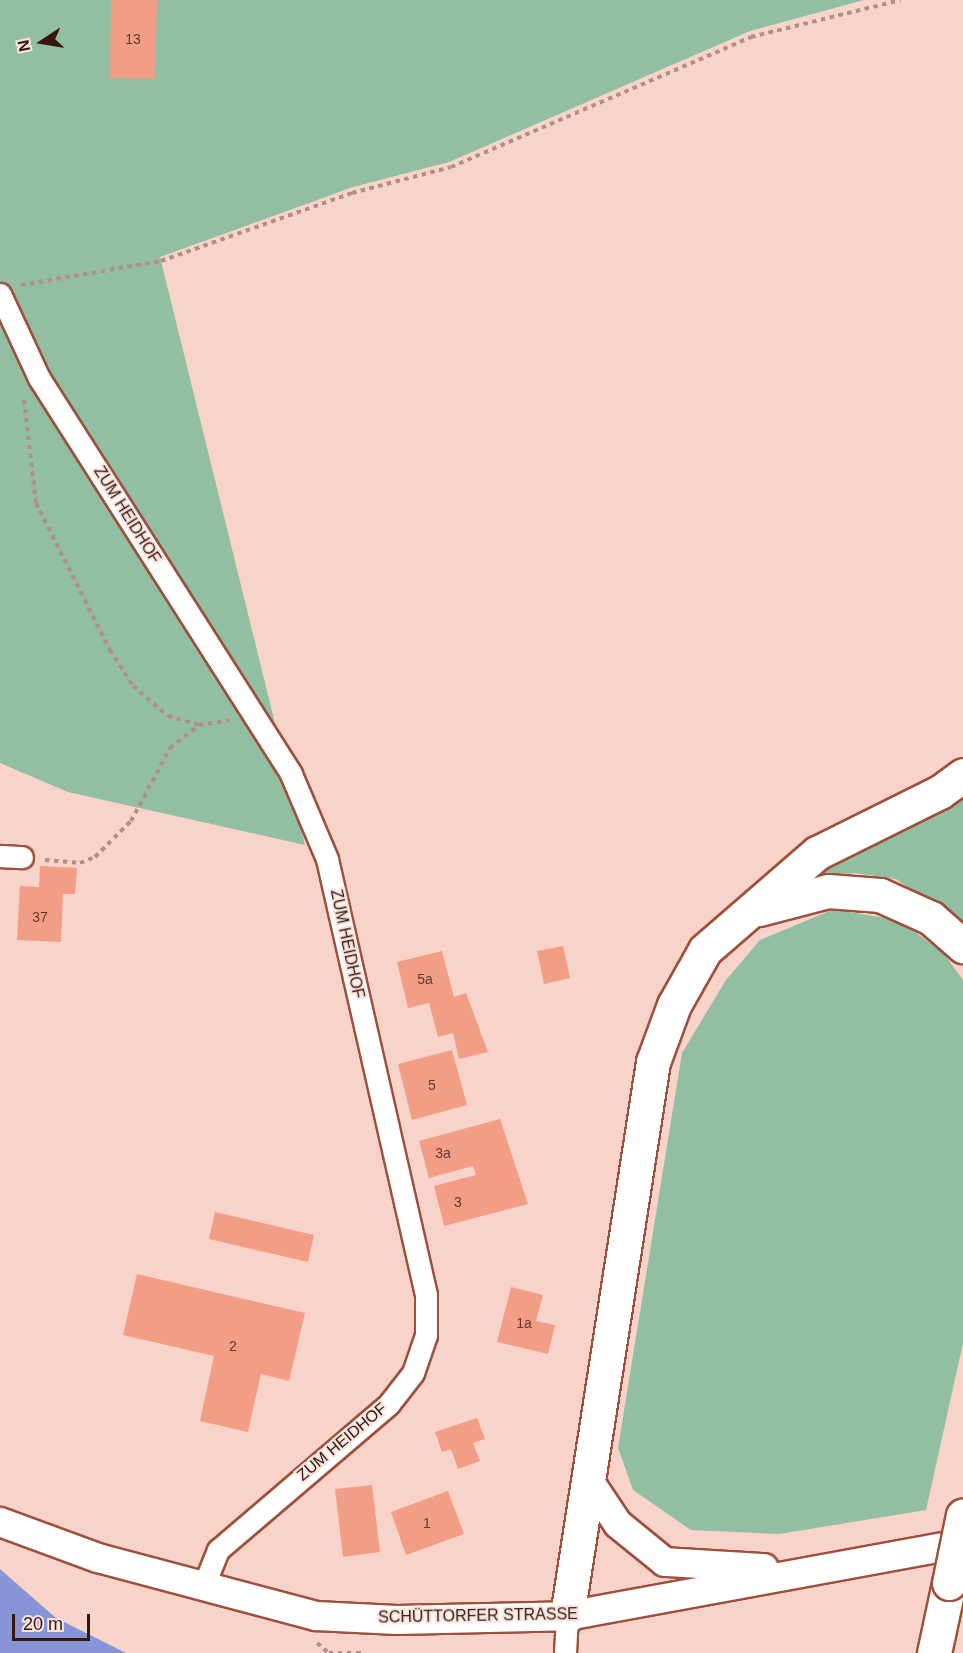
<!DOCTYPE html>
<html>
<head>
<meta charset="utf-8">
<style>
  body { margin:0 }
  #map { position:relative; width:963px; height:1653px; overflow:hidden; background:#f8d3ca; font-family:Helvetica,sans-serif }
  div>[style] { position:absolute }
  .green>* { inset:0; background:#92bea1 }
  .water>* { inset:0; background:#8894d8 }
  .building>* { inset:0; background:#f29e86 }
  .path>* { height:4px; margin-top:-2px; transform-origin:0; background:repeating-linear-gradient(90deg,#b28e85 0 4.5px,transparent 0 9px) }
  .roads { filter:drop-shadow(2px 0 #9d503b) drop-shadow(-2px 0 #9d503b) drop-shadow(0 2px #9d503b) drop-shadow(0 -2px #9d503b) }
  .street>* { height:21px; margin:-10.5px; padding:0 10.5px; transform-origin:10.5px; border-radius:10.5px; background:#fff }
  .secondary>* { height:28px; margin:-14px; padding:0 14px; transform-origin:14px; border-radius:14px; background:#fff }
  .primary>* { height:33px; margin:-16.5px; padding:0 16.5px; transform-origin:16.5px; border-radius:16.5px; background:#fff }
  .bridges { filter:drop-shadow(2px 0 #9d503b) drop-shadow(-2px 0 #9d503b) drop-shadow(0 2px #9d503b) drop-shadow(0 -2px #9d503b) }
  .primary-bridge>* { height:33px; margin:-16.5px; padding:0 16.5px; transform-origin:16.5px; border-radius:16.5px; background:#fff }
  span { translate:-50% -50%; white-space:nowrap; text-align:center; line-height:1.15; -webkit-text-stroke:4.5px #f8e5e0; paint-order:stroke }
  .number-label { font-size:14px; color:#65382b }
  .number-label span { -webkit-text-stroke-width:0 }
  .street-label { font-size:16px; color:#36160d }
  .north { position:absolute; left:12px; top:12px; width:60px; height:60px; -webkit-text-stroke:4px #f8e5e0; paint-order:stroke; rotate:258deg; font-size:16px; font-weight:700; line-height:24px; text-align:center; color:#36160d }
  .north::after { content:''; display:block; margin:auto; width:21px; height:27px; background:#36160d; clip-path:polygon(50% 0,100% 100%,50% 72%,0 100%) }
  .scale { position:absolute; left:12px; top:1614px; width:78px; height:27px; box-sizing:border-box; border:3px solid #36160d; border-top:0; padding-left:8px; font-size:18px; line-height:21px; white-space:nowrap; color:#36160d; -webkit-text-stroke:4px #f8e5e0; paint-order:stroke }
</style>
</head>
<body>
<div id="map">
  <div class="green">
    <i style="clip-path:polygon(0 0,864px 0,750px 31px,449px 162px,353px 187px,160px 257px,305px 845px,68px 792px,0 763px)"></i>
    <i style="clip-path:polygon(963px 796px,963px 926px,896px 879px,854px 873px,810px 877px)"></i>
    <i style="clip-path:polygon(834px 909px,901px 921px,944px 954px,963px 980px,963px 1343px,926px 1510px,779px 1534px,691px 1530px,633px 1490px,618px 1448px,682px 1053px,726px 980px,760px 940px)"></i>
  </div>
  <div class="water">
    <i style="clip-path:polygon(0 1569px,56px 1618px,126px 1653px,0 1653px)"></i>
  </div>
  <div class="building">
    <i style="clip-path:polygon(111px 0,157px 0,155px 79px,110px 78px)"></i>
    <i style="clip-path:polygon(40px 866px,77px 868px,75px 894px,63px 894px,61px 942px,17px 940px,20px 886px,39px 887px)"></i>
    <i style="clip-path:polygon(563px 946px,570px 978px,544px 984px,537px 951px)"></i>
    <i style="clip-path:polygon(442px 951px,454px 997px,466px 993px,488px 1052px,459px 1059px,453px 1033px,438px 1037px,429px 1003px,408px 1008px,397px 962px)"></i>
    <i style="clip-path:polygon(452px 1050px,467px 1105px,412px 1120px,398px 1064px)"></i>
    <i style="clip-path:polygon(500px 1119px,528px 1204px,444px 1226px,434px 1186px,476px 1175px,473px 1166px,429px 1178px,419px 1141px)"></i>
    <i style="clip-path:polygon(215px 1212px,314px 1235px,308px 1262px,209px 1239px)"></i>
    <i style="clip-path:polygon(137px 1274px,305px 1313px,289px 1381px,261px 1374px,248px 1432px,200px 1421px,214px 1356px,123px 1335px)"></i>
    <i style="clip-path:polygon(511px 1287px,543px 1295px,536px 1321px,555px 1325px,548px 1354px,497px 1342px)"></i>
    <i style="clip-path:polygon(477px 1418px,485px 1439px,473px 1443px,480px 1461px,458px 1469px,451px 1449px,442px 1452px,435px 1432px)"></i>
    <i style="clip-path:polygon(372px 1485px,380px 1552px,343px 1557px,335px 1489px)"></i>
    <i style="clip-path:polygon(448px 1491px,464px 1534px,406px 1555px,391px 1512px)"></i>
  </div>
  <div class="path">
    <i style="left:21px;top:285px;width:142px;rotate:-9.7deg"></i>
    <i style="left:161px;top:261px;width:203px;rotate:-19.6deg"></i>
    <i style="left:352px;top:193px;width:102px;rotate:-14.7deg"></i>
    <i style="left:451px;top:167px;width:327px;rotate:-23.4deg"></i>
    <i style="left:751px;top:37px;width:154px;rotate:-13.9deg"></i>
    <i style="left:24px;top:400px;width:104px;rotate:83.4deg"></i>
    <i style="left:36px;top:503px;width:165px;rotate:63.3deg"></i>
    <i style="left:110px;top:650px;width:43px;rotate:57.4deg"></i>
    <i style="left:133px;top:686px;width:46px;rotate:40.6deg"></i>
    <i style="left:168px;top:716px;width:32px;rotate:16deg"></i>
    <i style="left:45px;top:860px;width:35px;rotate:5deg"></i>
    <i style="left:80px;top:863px;width:16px;rotate:-22deg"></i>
    <i style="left:95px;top:857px;width:51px;rotate:-45deg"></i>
    <i style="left:131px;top:821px;width:83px;rotate:-61.9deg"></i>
    <i style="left:170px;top:748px;width:37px;rotate:-38deg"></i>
    <i style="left:199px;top:725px;width:31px;rotate:-9deg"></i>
    <i style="left:317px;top:1643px;width:16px;rotate:40deg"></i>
    <i style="left:329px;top:1653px;width:35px"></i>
  </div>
  <div class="roads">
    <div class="street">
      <i style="left:0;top:294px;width:93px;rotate:65.1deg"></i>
      <i style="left:39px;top:378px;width:469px;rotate:57.5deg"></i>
      <i style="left:291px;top:774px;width:92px;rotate:67deg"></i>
      <i style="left:327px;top:859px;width:446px;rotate:77.2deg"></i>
      <i style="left:426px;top:1294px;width:41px;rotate:90deg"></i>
      <i style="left:426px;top:1335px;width:40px;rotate:108.9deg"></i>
      <i style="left:413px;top:1373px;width:39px;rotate:128deg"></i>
      <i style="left:389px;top:1404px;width:225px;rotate:139.5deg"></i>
      <i style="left:218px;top:1550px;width:38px;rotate:112deg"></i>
      <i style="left:0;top:856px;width:22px;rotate:3deg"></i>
      <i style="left:565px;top:1653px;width:37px;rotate:-87deg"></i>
    </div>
    <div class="secondary">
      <i style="left:588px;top:1479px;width:54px;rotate:56.3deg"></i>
      <i style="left:618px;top:1524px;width:60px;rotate:39deg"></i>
      <i style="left:665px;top:1562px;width:99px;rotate:3.5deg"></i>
      <i style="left:0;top:1522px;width:104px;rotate:20.2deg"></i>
      <i style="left:98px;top:1558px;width:226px;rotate:14.9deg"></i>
      <i style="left:316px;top:1616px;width:81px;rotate:2.8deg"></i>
      <i style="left:397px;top:1620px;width:170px;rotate:-1.3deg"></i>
      <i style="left:567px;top:1616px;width:403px;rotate:-10.4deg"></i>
    </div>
    <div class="primary">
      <i style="left:759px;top:909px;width:71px;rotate:-14.6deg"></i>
      <i style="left:828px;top:891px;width:52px;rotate:4.4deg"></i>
      <i style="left:880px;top:895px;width:56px;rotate:24.3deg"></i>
      <i style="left:931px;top:918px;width:43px;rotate:41.2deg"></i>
      <i style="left:567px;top:1616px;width:561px;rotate:-81.18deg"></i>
      <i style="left:653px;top:1062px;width:61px;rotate:-69.8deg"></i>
      <i style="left:674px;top:1005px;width:63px;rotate:-60.6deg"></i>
      <i style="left:705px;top:950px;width:148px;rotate:-40.9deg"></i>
      <i style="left:817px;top:853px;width:137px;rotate:-26.4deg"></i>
      <i style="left:940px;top:792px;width:29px;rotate:-36deg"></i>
      <i style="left:934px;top:1653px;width:72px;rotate:-77.9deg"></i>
    </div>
  </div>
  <div class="bridges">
    <div class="primary-bridge">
      <i style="left:949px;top:1583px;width:69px;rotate:-78.4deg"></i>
    </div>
  </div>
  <div class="number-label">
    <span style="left:133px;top:39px">13</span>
    <span style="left:40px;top:917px">37</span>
    <span style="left:425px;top:979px">5a</span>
    <span style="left:432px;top:1085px">5</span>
    <span style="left:443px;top:1153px">3a</span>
    <span style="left:458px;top:1202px">3</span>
    <span style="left:524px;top:1323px">1a</span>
    <span style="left:233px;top:1346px">2</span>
    <span style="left:427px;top:1523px">1</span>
  </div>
  <div class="street-label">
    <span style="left:127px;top:515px;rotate:58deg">ZUM HEIDHOF</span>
    <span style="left:347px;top:944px;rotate:78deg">ZUM HEIDHOF</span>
    <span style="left:342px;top:1442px;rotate:-40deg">ZUM HEIDHOF</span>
    <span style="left:478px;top:1616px;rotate:-1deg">SCHÜTTORFER STRASSE</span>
  </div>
  <div class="north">N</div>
  <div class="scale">20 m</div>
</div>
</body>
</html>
